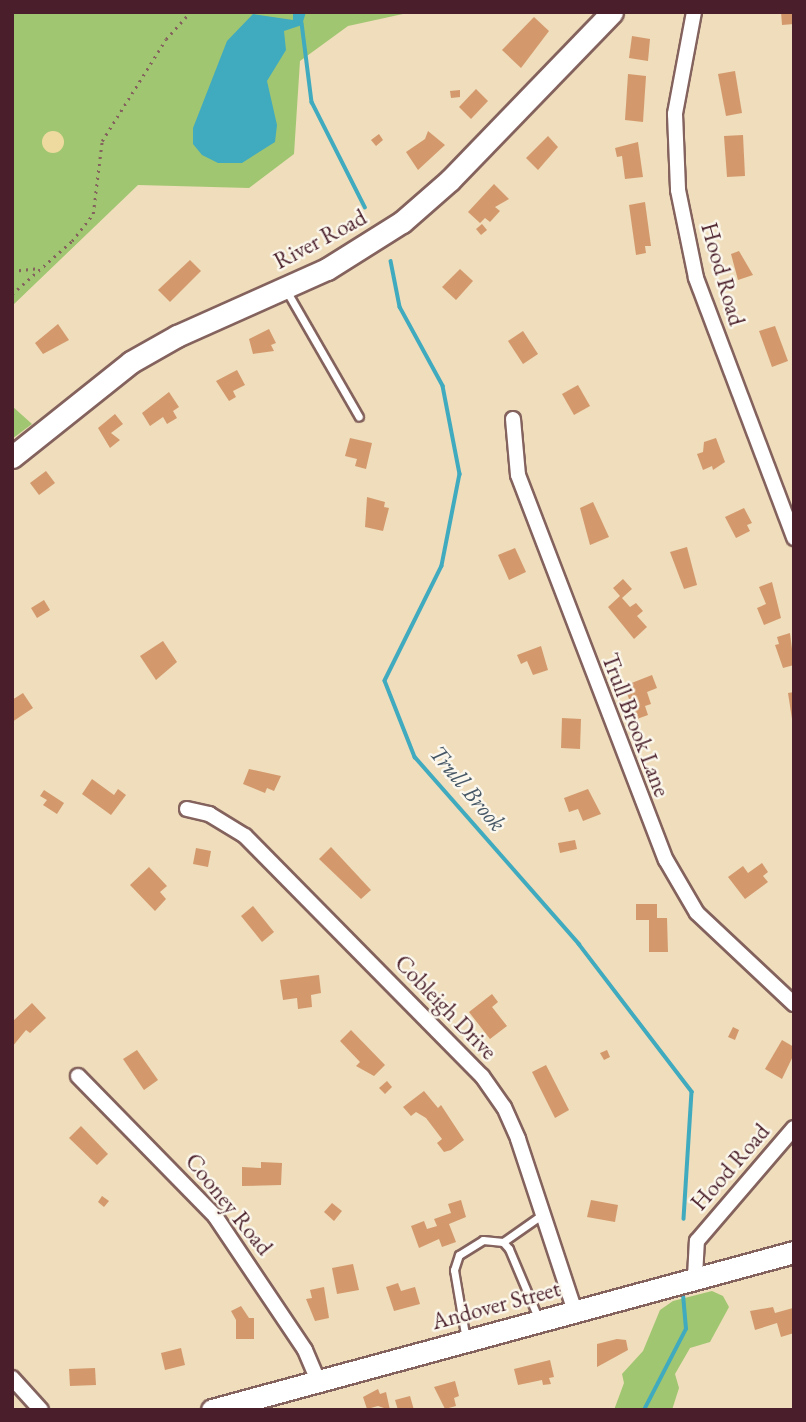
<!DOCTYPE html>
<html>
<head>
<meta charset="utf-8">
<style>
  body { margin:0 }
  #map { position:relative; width:806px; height:1422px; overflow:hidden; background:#efddbb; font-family:"EB Garamond",serif }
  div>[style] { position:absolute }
  .green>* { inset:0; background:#a1c671 }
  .sand>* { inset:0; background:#eeda9e }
  .round { border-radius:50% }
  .water>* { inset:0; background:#40aabf }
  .stream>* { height:3.5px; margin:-1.75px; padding:0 1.75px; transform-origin:1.75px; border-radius:1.75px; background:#40aabf }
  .building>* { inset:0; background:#d3996d }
  .path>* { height:2.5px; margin-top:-1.25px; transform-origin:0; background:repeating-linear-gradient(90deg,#84625d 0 2px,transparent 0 7px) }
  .roads { filter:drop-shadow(2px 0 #84625d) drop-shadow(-2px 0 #84625d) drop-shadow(0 2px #84625d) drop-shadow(0 -2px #84625d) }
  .lane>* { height:7px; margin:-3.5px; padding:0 3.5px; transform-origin:3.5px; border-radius:3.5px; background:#fff }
  .street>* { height:14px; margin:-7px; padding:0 7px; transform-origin:7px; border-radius:7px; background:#fff }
  .secondary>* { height:21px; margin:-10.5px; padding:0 10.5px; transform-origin:10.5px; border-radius:10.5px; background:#fff }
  span { translate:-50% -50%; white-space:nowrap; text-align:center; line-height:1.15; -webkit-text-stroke:5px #fbf7ec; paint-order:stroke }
  .street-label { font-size:23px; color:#4a1f2b }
  .water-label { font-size:24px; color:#465766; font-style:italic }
  .frame { position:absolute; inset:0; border:14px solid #4a1f2b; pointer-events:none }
</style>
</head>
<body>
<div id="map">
  <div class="green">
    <i style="clip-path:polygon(12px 12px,412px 12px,348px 26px,300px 61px,294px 154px,249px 188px,138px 185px,12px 306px)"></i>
    <i style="clip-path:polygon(12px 406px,32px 424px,12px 439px)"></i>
    <i style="clip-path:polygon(712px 1291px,723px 1296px,729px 1307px,710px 1342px,690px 1348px,675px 1374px,679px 1388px,672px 1410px,614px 1410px,624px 1383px,622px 1374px,643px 1351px,660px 1310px,673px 1301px)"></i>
  </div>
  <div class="sand">
    <i class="round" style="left:42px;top:131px;width:22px;height:22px"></i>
  </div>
  <div class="water">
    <i style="clip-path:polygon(293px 12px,306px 12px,302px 25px,284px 31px,286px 50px,267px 81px,277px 125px,275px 142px,242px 163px,218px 163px,202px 155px,193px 144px,193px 128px,227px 41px,253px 14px,293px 20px)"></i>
  </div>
  <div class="stream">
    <i style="left:302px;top:23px;width:80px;rotate:82.8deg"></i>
    <i style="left:312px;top:102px;width:118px;rotate:63.2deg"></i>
    <i style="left:391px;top:261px;width:47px;rotate:78.9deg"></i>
    <i style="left:400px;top:307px;width:90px;rotate:61.4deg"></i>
    <i style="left:443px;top:386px;width:90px;rotate:79.1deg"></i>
    <i style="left:460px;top:474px;width:94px;rotate:101.1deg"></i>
    <i style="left:442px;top:566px;width:128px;rotate:116.4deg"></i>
    <i style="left:385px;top:681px;width:82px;rotate:68.5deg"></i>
    <i style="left:415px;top:757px;width:249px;rotate:48.7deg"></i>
    <i style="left:579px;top:944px;width:186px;rotate:52.6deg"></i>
    <i style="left:692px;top:1092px;width:127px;rotate:93.6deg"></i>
    <i style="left:644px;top:1410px;width:91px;rotate:-62.6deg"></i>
    <i style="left:686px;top:1329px;width:36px;rotate:-95deg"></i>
  </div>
  <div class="building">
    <i style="clip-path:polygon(781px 12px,794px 12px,794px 24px,782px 25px)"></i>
    <i style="clip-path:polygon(534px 17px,549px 31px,521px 68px,502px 50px)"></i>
    <i style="clip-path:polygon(632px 36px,650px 39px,648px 61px,629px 58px)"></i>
    <i style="clip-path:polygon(735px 71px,742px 113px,726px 116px,718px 74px)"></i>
    <i style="clip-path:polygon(628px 74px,646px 76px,643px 122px,625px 120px)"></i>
    <i style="clip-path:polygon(476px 89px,488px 101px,471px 119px,459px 107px)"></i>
    <i style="clip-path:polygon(460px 90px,460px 97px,451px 98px,450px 91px)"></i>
    <i style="clip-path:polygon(428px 131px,445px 145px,418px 170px,406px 152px,425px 139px)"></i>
    <i style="clip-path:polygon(379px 134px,383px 140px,376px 146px,371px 140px)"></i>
    <i style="clip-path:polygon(743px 135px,745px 176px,727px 177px,724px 136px)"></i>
    <i style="clip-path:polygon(548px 136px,558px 147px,538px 170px,526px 158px)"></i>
    <i style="clip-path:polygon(638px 142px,643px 177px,625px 179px,622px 156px,617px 157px,615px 148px)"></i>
    <i style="clip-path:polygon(494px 184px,509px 199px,495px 207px,500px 211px,490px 222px,485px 218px,480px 223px,468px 212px)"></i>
    <i style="clip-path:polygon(645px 202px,651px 246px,645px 246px,646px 253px,636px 255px,629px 205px)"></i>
    <i style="clip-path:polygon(482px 224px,487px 230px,481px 235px,476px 229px)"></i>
    <i style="clip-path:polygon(739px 251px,753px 275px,738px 280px,731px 254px)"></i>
    <i style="clip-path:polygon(190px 260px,201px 271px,170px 302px,158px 290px)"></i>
    <i style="clip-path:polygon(460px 269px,473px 281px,456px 300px,442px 287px)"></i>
    <i style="clip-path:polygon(58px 324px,69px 340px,43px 354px,35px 343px)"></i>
    <i style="clip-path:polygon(775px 326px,788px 361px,772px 367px,759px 331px)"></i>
    <i style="clip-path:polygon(269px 329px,276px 343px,271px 345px,274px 351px,253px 354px,249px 339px)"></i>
    <i style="clip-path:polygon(523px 331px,538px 354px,523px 364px,508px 341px)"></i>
    <i style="clip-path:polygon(237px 370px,245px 385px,233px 391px,236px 397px,229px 401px,216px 381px)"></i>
    <i style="clip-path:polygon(578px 385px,590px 406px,574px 415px,562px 394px)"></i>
    <i style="clip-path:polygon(169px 392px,179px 407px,173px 411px,177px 418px,167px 424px,163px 417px,150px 426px,142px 413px)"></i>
    <i style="clip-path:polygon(115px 414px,123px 424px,111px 433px,120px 440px,110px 448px,98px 428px)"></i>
    <i style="clip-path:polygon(350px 438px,372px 443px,366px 469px,355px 466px,357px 459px,345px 456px)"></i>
    <i style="clip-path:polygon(716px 438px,725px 462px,713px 470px,712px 466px,703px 470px,697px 454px,703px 452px,704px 442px)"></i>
    <i style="clip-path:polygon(46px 471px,55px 483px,39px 495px,30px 483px)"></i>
    <i style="clip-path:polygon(367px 497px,385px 502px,384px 507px,389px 508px,383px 531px,365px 527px)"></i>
    <i style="clip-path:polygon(593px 502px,609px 537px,590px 545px,580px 508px)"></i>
    <i style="clip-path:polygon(744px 508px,752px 523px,747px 525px,750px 531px,736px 538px,725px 517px)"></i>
    <i style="clip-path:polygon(687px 547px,697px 585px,684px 589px,670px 552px)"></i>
    <i style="clip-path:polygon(515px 548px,526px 572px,509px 580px,498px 555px)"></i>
    <i style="clip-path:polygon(623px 579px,632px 589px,622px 598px,630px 607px,636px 603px,643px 611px,637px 616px,647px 627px,634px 639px,608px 607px,620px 596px,613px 588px)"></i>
    <i style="clip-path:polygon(772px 582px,781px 618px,764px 625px,757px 608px,766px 604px,759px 587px)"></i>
    <i style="clip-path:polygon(44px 600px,50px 610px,37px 618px,31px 608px)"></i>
    <i style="clip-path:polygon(790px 633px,794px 665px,783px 668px,775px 645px,779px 644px,777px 637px)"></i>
    <i style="clip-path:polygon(163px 641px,177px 662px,156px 680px,140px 656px)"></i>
    <i style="clip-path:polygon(541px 646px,548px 670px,533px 675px,527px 661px,521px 664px,517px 655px)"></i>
    <i style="clip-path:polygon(652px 675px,657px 688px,647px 692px,651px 704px,645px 706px,648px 715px,637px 719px,624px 686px)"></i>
    <i style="clip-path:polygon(794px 692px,794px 719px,792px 719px,788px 693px)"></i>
    <i style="clip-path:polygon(23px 693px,33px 708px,12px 722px,12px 700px)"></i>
    <i style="clip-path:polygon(562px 718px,581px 719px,580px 749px,561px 748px)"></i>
    <i style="clip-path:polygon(249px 769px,281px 776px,274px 791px,267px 788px,265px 793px,243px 784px)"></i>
    <i style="clip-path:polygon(92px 779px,114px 795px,118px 789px,126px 795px,111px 815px,82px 794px)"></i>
    <i style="clip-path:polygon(588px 789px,601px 814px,583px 821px,578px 809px,569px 812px,564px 798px)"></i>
    <i style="clip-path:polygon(44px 790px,64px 803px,57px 814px,43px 805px,47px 800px,40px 796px)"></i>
    <i style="clip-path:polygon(575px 840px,577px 849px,560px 853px,558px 843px)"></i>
    <i style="clip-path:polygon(331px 847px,371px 890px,361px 899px,319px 859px)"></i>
    <i style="clip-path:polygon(196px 848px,211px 851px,208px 867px,193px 864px)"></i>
    <i style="clip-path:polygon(762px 863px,768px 872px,763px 876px,768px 882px,745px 899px,728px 877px,743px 866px,748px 873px)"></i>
    <i style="clip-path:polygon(149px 867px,167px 886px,160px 892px,166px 899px,155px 911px,130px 885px)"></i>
    <i style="clip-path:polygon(636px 904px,657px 904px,657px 918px,667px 918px,668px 952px,649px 952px,649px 920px,636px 920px)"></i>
    <i style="clip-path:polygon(253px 906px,274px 932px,262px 942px,241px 916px)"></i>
    <i style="clip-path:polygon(319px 975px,321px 993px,311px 995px,312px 1007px,298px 1009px,297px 998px,283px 1000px,280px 980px)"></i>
    <i style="clip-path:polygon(492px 994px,498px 1002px,492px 1007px,507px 1026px,490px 1039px,469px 1012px)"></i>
    <i style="clip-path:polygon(32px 1003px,46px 1018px,30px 1033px,26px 1030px,12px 1047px,12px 1022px)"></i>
    <i style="clip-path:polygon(733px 1027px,739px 1030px,735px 1040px,728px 1037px)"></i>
    <i style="clip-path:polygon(351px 1030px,385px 1065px,374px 1076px,356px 1066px,360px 1062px,340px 1041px)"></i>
    <i style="clip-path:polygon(782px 1040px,794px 1047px,794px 1054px,782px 1079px,765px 1069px)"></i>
    <i style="clip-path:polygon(137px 1050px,158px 1080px,144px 1090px,123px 1059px)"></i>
    <i style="clip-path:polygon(607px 1050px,610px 1057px,604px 1060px,600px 1053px)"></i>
    <i style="clip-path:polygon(546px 1065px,569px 1110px,555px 1118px,532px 1072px)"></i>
    <i style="clip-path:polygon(387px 1081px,392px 1087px,385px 1094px,379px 1088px)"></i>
    <i style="clip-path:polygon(424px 1091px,438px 1108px,441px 1105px,464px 1140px,451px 1150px,444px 1152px,437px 1143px,442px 1139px,426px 1118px,416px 1112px,411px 1116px,403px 1107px)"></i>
    <i style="clip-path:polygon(81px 1126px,108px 1154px,97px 1165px,69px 1138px)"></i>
    <i style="clip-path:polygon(261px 1162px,282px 1163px,281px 1185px,242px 1186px,242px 1167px,261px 1168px)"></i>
    <i style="clip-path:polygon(102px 1196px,109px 1201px,104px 1207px,98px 1202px)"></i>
    <i style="clip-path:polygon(461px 1200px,466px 1217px,449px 1224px,456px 1242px,442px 1247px,439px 1239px,419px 1248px,411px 1226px,424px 1221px,427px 1229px,437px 1226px,434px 1219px,451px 1213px,448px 1204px)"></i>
    <i style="clip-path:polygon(591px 1200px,618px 1205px,615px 1222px,587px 1217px)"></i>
    <i style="clip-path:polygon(332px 1203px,342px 1211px,334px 1221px,324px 1212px)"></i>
    <i style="clip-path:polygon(353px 1264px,359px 1290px,337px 1294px,332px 1268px)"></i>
    <i style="clip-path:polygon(398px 1283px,401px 1291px,415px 1287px,420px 1304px,394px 1311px,386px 1287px)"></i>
    <i style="clip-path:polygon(324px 1287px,329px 1318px,315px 1321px,306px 1299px,312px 1298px,310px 1290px)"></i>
    <i style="clip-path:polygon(241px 1306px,249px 1318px,254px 1318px,254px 1339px,236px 1339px,236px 1320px,231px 1311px)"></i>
    <i style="clip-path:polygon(773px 1307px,775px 1313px,793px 1308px,794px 1333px,781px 1337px,777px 1323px,755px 1330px,750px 1311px)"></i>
    <i style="clip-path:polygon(617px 1339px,626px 1340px,628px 1350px,597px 1367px,597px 1344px)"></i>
    <i style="clip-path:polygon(181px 1348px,185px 1365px,165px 1370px,161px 1353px)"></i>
    <i style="clip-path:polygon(550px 1360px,554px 1377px,549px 1378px,551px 1384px,543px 1385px,542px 1380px,518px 1385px,514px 1369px)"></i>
    <i style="clip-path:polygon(95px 1368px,96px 1385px,70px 1386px,69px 1369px)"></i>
    <i style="clip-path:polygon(455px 1381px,459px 1396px,454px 1398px,456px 1406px,445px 1409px,434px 1387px)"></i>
    <i style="clip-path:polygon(378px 1389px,380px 1394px,386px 1392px,390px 1410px,378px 1406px,367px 1409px,363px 1397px)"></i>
    <i style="clip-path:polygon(410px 1396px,414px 1410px,398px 1410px,395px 1400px)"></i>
  </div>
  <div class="path">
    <i style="left:12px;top:271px;width:28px;rotate:-6deg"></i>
    <i style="left:12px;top:294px;width:80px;rotate:-41.5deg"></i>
    <i style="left:72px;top:241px;width:34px;rotate:-52deg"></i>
    <i style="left:93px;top:214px;width:74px;rotate:-83deg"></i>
    <i style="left:102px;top:141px;width:120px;rotate:-57.9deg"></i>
    <i style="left:166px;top:39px;width:36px;rotate:-48deg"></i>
  </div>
  <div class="roads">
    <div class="lane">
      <i style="left:286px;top:290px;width:146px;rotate:60.1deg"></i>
      <i style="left:503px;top:1242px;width:49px;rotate:-35deg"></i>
      <i style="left:466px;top:1340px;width:71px;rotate:-99.7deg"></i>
      <i style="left:454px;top:1270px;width:16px;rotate:-72deg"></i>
      <i style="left:459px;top:1255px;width:28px;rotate:-32deg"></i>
      <i style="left:483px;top:1240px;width:20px;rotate:6deg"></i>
      <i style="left:503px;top:1242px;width:9px;rotate:49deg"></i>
      <i style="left:509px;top:1249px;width:77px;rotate:67.1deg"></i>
    </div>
    <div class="street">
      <i style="left:694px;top:12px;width:104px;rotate:100.6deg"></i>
      <i style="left:675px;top:114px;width:76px;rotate:87.7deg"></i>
      <i style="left:678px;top:190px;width:90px;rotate:78.4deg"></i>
      <i style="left:696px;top:278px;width:278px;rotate:69.3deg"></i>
      <i style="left:513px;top:419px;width:56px;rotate:84.9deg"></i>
      <i style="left:518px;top:475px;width:412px;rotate:69deg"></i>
      <i style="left:666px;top:860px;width:61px;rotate:59.7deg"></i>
      <i style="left:697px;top:913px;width:133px;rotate:43.2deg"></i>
      <i style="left:187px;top:809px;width:23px;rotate:13deg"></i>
      <i style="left:209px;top:814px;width:42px;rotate:31.4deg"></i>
      <i style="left:245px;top:836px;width:337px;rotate:45.4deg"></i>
      <i style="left:482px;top:1076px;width:38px;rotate:55deg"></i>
      <i style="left:504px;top:1107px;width:35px;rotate:66deg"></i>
      <i style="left:518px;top:1139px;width:181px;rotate:71.7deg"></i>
      <i style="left:78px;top:1076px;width:196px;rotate:45.6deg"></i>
      <i style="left:215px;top:1216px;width:161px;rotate:56.1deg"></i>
      <i style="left:305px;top:1350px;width:34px;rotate:67deg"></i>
      <i style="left:695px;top:1277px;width:36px;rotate:-87deg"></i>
      <i style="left:697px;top:1241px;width:149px;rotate:-49.4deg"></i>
      <i style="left:12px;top:1378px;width:43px;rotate:47.8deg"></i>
    </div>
    <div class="secondary">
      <i style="left:12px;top:457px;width:152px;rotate:-38.6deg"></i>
      <i style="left:131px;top:362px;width:53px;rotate:-29.5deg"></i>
      <i style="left:177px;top:336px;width:164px;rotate:-24.1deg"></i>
      <i style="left:327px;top:269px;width:89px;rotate:-32.1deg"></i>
      <i style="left:402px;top:222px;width:64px;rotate:-41.2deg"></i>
      <i style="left:450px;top:180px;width:233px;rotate:-46deg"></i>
      <i style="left:212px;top:1410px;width:603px;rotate:-15.19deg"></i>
    </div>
  </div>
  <div class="street-label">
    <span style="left:320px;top:239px;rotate:-28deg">River Road</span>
    <span style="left:723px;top:274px;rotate:74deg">Hood Road</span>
    <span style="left:636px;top:725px;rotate:69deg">Trull Brook Lane</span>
    <span style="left:446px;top:1007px;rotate:46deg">Cobleigh Drive</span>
    <span style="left:730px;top:1167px;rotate:-49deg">Hood Road</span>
    <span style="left:229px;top:1204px;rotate:51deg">Cooney Road</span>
    <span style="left:496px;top:1305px;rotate:-15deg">Andover Street</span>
  </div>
  <div class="water-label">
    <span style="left:468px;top:788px;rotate:50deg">Trull Brook</span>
  </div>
  <div class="frame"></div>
</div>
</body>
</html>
